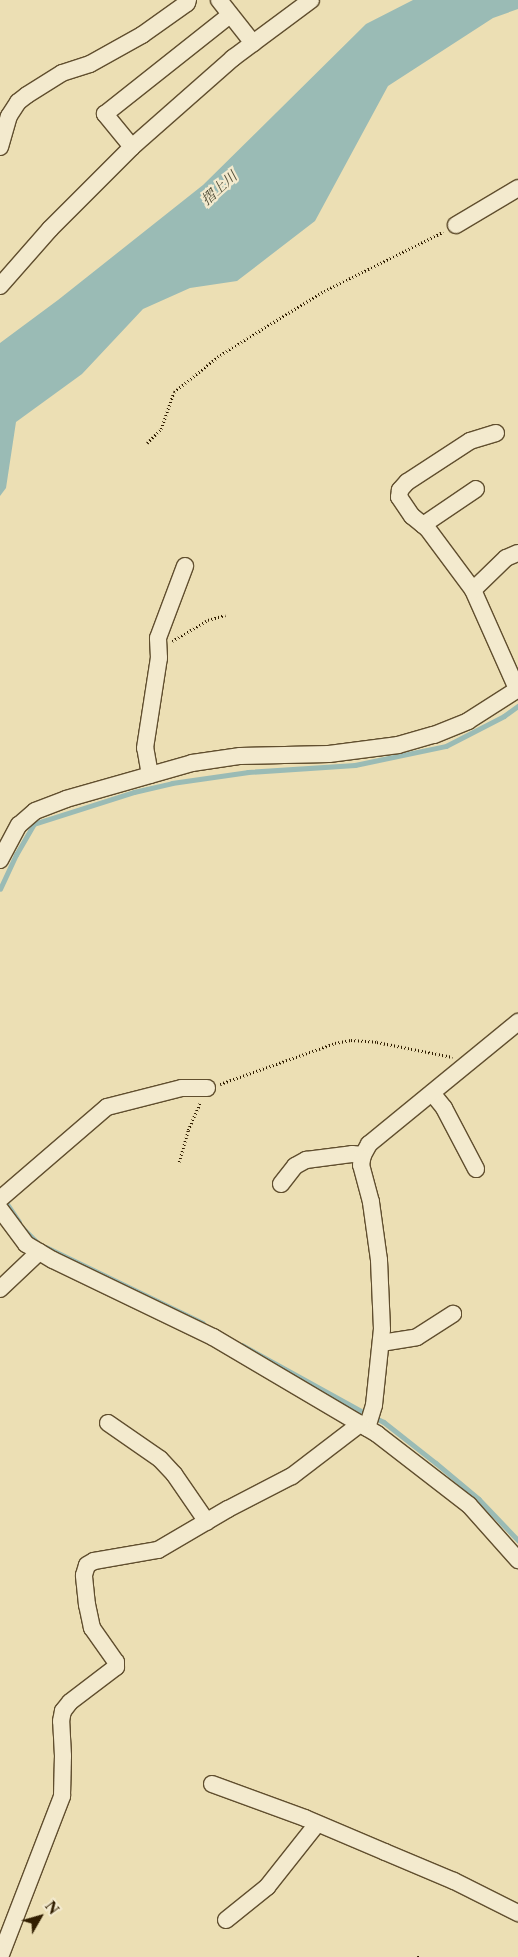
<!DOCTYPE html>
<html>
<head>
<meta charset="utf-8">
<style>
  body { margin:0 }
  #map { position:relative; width:518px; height:1957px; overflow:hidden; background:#ecdfb4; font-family:"Libre Caslon Text","Noto Serif JP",serif }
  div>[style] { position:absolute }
  .water>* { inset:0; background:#9abbb5 }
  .stream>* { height:4.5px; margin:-2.25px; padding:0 2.25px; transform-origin:2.25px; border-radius:2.25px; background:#9abbb5 }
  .path>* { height:2.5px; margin-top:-1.25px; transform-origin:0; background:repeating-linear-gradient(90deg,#311e01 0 1px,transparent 0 3.5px) }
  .roads { filter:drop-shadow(1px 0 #604e2e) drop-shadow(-1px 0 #604e2e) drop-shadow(0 1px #604e2e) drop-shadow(0 -1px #604e2e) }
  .minor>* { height:16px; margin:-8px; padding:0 8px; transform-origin:8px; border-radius:8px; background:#f3eace }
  span { translate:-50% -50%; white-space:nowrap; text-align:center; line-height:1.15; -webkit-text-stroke:4.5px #f3eace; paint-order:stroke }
  .water-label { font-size:14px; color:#504d37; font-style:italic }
  .north { position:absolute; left:15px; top:1892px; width:50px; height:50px; -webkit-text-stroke:4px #f3eace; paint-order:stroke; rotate:52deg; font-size:14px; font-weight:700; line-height:20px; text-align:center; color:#311e01 }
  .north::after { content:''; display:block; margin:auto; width:18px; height:22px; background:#311e01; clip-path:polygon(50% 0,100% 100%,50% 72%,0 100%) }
</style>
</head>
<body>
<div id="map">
  <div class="water">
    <i style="clip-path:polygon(413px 0,518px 0,518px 9px,493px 18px,388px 86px,315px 221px,237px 281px,190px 288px,143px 309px,82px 374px,16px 422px,6px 488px,0 496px,0 343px,58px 300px,203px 185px,366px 24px)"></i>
  </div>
  <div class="stream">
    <i style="left:0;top:889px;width:38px;rotate:-65deg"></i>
    <i style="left:16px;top:855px;width:36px;rotate:-60deg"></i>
    <i style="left:34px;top:824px;width:105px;rotate:-17.7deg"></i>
    <i style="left:134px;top:792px;width:39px;rotate:-13deg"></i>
    <i style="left:172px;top:783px;width:77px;rotate:-8.2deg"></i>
    <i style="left:248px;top:772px;width:107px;rotate:-3.7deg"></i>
    <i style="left:355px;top:765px;width:93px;rotate:-11.8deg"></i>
    <i style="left:446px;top:746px;width:65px;rotate:-27.3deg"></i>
    <i style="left:504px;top:716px;width:17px;rotate:-36deg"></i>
    <i style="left:4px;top:1199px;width:27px;rotate:56deg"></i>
    <i style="left:23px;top:1228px;width:20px;rotate:45deg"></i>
    <i style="left:46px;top:1247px;width:174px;rotate:25.8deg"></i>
    <i style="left:242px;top:1345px;width:143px;rotate:28.9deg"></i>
    <i style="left:374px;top:1417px;width:11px;rotate:27deg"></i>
    <i style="left:384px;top:1422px;width:66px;rotate:38.3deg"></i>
    <i style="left:436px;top:1463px;width:56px;rotate:39.9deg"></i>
    <i style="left:479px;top:1499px;width:57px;rotate:46.4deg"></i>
  </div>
  <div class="path">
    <i style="left:147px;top:443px;width:20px;rotate:-45deg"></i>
    <i style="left:161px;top:429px;width:39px;rotate:-71deg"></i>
    <i style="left:174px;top:392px;width:59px;rotate:-38.8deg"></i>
    <i style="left:220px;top:355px;width:122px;rotate:-31.6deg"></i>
    <i style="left:324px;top:291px;width:133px;rotate:-26.4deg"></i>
    <i style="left:172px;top:641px;width:42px;rotate:-30.3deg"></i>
    <i style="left:208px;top:620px;width:18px;rotate:-16deg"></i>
    <i style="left:220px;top:1084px;width:122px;rotate:-19.6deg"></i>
    <i style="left:335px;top:1043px;width:16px;rotate:-11deg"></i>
    <i style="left:351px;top:1040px;width:26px;rotate:4deg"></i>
    <i style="left:377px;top:1042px;width:77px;rotate:11.2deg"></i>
    <i style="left:179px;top:1162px;width:33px;rotate:-74deg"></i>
    <i style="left:188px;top:1130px;width:30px;rotate:-66deg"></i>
    <i style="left:418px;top:1957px;width:2px;rotate:-63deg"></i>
  </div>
  <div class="roads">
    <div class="minor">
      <i style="left:219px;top:0;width:55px;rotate:51.7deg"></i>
      <i style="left:0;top:147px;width:32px;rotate:-74deg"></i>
      <i style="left:9px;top:116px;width:17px;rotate:-57deg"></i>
      <i style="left:18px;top:102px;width:11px;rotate:-38deg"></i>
      <i style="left:27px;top:95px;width:41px;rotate:-32.2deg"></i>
      <i style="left:62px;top:73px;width:29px;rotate:-18deg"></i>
      <i style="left:90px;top:64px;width:60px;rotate:-29.1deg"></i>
      <i style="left:142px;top:35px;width:55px;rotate:-35.4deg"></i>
      <i style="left:187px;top:3px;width:3px;rotate:-72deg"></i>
      <i style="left:132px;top:147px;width:43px;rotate:-129.3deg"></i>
      <i style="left:105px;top:114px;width:159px;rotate:-38.4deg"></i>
      <i style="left:456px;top:225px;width:72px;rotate:-30.8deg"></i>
      <i style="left:0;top:286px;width:76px;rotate:-48.7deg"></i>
      <i style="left:50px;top:229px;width:116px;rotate:-45deg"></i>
      <i style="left:132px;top:147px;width:135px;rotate:-41.4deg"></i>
      <i style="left:233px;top:58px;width:97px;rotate:-36.6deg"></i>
      <i style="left:496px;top:433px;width:27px;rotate:163deg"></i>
      <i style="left:470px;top:441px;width:75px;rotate:146.9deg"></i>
      <i style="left:407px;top:482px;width:11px;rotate:131deg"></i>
      <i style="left:400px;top:490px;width:7px;rotate:98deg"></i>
      <i style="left:399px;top:497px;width:23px;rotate:56deg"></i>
      <i style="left:412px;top:516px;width:19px;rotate:39deg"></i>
      <i style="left:427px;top:528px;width:77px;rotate:53.4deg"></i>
      <i style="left:473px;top:590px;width:108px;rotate:66deg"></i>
      <i style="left:423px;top:525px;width:64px;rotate:-34.2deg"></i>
      <i style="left:473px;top:590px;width:46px;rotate:-44.1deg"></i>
      <i style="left:506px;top:558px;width:13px;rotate:-23deg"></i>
      <i style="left:150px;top:775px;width:27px;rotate:-100deg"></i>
      <i style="left:145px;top:748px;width:91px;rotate:-81.2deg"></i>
      <i style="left:159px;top:658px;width:20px;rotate:-93deg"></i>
      <i style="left:158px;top:638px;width:77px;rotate:-69.4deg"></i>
      <i style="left:0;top:860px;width:40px;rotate:-62deg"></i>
      <i style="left:19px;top:825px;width:21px;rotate:-41deg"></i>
      <i style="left:35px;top:811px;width:33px;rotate:-21deg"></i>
      <i style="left:66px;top:799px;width:131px;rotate:-15.9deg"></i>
      <i style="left:192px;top:763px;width:49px;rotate:-8.3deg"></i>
      <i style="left:240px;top:756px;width:89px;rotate:-1.3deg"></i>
      <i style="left:329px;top:754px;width:70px;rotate:-7.4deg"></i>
      <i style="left:398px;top:745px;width:37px;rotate:-16deg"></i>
      <i style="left:434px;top:735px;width:37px;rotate:-22deg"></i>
      <i style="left:468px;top:721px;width:59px;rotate:-32.6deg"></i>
      <i style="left:432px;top:1093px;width:19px;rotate:51deg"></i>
      <i style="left:444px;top:1108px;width:69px;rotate:62.3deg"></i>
      <i style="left:281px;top:1184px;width:23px;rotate:-52deg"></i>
      <i style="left:295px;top:1166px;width:13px;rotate:-29deg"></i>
      <i style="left:306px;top:1160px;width:46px;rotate:-7.4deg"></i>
      <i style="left:352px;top:1154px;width:11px;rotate:5deg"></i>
      <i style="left:0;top:1199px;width:141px;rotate:-40.7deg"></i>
      <i style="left:107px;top:1107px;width:77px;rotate:-14.2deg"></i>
      <i style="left:182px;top:1088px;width:25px"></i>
      <i style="left:0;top:1209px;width:44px;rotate:53.4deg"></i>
      <i style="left:26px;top:1244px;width:31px;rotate:31deg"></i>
      <i style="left:53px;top:1260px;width:178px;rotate:25.7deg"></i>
      <i style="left:213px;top:1337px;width:191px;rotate:30.6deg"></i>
      <i style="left:377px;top:1434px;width:116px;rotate:37.7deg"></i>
      <i style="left:469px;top:1505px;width:74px;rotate:48.3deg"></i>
      <i style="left:0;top:1289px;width:54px;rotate:-43.5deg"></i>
      <i style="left:381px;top:1343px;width:36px;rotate:-9deg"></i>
      <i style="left:417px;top:1337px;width:43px;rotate:-32.6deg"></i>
      <i style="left:108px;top:1423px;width:63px;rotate:34.7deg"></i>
      <i style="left:160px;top:1459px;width:21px;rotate:47deg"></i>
      <i style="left:174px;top:1474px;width:58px;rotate:55.5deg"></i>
      <i style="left:367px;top:1428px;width:24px;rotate:-73deg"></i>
      <i style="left:374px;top:1405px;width:76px;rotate:-84deg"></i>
      <i style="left:382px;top:1329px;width:69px;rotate:-92.5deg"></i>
      <i style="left:379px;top:1260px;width:59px;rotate:-97.9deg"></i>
      <i style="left:371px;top:1202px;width:38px;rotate:-105deg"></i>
      <i style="left:361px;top:1165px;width:10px;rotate:-79deg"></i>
      <i style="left:363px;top:1155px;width:13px;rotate:-61deg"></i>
      <i style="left:369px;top:1144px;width:193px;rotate:-39.3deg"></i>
      <i style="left:212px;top:1784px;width:99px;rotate:20.1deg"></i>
      <i style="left:305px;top:1818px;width:87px;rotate:23deg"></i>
      <i style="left:385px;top:1852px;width:75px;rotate:22.8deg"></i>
      <i style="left:454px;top:1881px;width:72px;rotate:26.6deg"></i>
      <i style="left:226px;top:1920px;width:53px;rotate:-38.8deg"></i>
      <i style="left:267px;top:1887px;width:80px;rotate:-51.6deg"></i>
      <i style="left:0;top:1957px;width:173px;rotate:-68.9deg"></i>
      <i style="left:62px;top:1796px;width:40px;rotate:-88.6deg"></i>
      <i style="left:63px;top:1756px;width:35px;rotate:-93deg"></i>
      <i style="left:61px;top:1721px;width:10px;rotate:-79deg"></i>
      <i style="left:63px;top:1711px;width:11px;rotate:-52deg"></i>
      <i style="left:70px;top:1702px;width:58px;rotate:-37.3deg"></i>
      <i style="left:116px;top:1667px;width:5px;rotate:-90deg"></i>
      <i style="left:116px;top:1662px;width:42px;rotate:-125.2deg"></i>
      <i style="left:92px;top:1628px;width:24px;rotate:-102deg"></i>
      <i style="left:87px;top:1605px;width:30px;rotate:-96deg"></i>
      <i style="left:84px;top:1575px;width:10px;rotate:-73deg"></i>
      <i style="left:87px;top:1565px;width:8px;rotate:-30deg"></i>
      <i style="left:94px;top:1561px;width:65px;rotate:-9.8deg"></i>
      <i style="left:158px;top:1550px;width:81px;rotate:-30.4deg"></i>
      <i style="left:228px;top:1509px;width:72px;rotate:-27.3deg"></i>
      <i style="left:292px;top:1476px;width:86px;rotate:-37.4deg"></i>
    </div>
  </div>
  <div class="water-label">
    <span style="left:219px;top:188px;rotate:-42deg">摺上川</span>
  </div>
  <div class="north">N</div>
</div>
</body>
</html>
